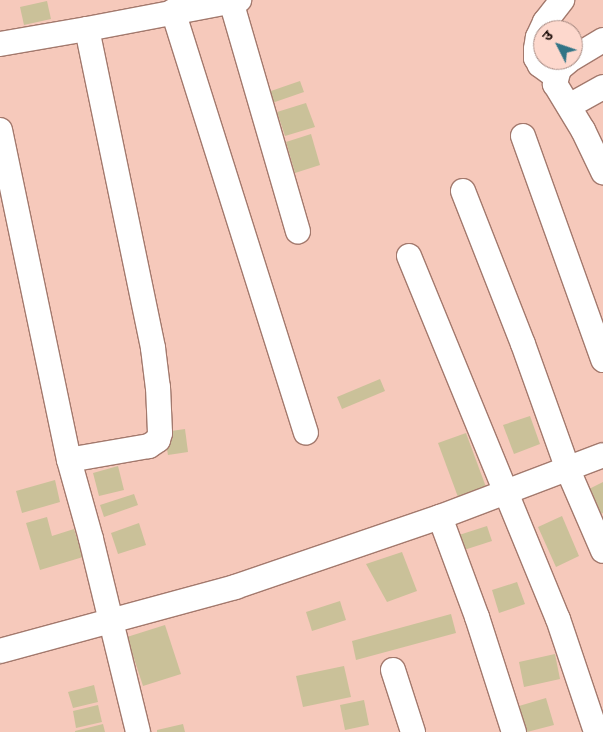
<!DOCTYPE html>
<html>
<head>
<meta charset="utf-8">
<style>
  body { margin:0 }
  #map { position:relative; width:603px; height:732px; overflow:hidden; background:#f6c9bb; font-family:"PT Serif","Noto Sans Devanagari",serif }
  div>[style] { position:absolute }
  .building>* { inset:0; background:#cac199 }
  .roads { filter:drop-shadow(1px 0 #a3796d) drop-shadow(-1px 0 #a3796d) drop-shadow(0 1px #a3796d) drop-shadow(0 -1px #a3796d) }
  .minor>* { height:24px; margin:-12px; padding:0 12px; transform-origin:12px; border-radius:12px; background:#fff }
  span { translate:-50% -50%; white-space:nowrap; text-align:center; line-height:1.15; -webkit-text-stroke:4px #fdd8cd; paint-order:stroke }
  .north { position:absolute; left:533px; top:20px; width:50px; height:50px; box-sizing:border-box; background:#fdd8cd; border:1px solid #a3867e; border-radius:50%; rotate:311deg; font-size:14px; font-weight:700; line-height:20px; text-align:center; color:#1b0c08 }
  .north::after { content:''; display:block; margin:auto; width:18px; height:22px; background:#327486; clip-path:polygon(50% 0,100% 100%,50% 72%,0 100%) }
</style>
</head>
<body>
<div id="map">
  <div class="building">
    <i style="clip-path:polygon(47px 1px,51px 19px,24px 25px,20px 7px)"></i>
    <i style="clip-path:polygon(300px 81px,304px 92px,272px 103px,268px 92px)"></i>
    <i style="clip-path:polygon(306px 103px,315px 127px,285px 136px,277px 112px)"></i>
    <i style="clip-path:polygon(311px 134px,320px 165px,295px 173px,286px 142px)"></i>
    <i style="clip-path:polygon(380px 379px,385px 391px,342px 409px,337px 397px)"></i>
    <i style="clip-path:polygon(530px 416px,540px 444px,514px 454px,503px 425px)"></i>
    <i style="clip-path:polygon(185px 429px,188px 452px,168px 455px,164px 432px)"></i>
    <i style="clip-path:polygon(466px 433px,486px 487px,458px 497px,438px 443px)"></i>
    <i style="clip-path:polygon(118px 466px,124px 490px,99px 496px,93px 473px)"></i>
    <i style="clip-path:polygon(55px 480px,60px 502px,22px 513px,16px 491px)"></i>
    <i style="clip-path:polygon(603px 482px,603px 513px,598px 515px,587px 490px)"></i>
    <i style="clip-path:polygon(134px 494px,138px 505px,104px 517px,100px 505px)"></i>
    <i style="clip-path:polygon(562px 516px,579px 556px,556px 567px,538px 527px)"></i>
    <i style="clip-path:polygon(47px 517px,52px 536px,74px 529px,83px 557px,40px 570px,26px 523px)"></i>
    <i style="clip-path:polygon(139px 523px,146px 545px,118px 554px,111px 533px)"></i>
    <i style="clip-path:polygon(487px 526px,492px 541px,464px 550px,459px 535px)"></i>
    <i style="clip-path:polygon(402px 552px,417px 591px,387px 602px,366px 564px)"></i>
    <i style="clip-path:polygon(517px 582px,525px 604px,499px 613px,492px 590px)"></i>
    <i style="clip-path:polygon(340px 601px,346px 620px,312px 631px,306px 612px)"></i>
    <i style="clip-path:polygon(451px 614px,456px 633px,356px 660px,352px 641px)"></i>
    <i style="clip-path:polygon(165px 625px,181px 674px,143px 686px,127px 637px)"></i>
    <i style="clip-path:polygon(555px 654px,560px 679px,524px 687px,519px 662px)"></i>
    <i style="clip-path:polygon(344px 666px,351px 697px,303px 707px,296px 676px)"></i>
    <i style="clip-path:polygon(94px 685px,98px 702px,73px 708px,68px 692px)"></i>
    <i style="clip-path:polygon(546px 698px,554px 725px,527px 732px,519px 706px)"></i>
    <i style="clip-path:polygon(364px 700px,369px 725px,345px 730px,340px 705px)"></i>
    <i style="clip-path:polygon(98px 705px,102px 722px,76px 728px,73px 711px)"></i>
    <i style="clip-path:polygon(103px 724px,105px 732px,75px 732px,75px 731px)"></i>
    <i style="clip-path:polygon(183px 724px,185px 732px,157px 732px,157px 730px)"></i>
  </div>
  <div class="roads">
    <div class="minor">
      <i style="left:231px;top:1px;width:240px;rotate:73.8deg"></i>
      <i style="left:173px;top:11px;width:442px;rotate:72.5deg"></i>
      <i style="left:87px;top:29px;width:155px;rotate:-10.8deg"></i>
      <i style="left:0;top:44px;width:88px;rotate:-9.8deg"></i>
      <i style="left:87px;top:29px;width:326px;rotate:78.3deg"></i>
      <i style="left:153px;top:348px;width:39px;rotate:83deg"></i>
      <i style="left:158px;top:387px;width:46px;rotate:87.5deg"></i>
      <i style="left:160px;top:433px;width:7px;rotate:106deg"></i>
      <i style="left:158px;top:440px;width:11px;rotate:146deg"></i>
      <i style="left:149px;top:446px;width:81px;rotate:170.1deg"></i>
      <i style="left:573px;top:58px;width:35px;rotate:-31deg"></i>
      <i style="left:570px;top:60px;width:14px;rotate:141deg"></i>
      <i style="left:559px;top:69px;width:16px;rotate:105deg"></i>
      <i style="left:555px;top:84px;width:54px;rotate:58.7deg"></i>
      <i style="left:583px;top:130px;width:47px;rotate:64.5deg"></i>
      <i style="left:555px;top:76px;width:19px;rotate:-144deg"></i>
      <i style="left:540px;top:65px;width:8px;rotate:-120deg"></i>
      <i style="left:536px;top:58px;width:9px;rotate:-90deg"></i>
      <i style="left:536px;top:49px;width:12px;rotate:-81deg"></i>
      <i style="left:538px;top:37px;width:17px;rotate:-65deg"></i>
      <i style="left:545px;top:22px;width:28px;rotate:-52deg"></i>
      <i style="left:569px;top:106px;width:39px;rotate:-29deg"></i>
      <i style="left:0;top:130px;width:337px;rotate:78.2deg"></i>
      <i style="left:69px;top:460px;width:82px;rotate:74.4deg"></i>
      <i style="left:91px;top:539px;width:199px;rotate:76.3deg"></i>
      <i style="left:523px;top:136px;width:238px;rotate:70.3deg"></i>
      <i style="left:463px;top:191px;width:164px;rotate:68.6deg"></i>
      <i style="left:523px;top:344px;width:134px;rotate:70.3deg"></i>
      <i style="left:568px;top:470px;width:88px;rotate:66.6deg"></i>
      <i style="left:409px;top:256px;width:392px;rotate:67.7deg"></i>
      <i style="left:558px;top:619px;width:119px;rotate:71.4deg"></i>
      <i style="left:440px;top:517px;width:107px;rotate:69.7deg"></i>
      <i style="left:477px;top:617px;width:121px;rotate:72.2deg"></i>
      <i style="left:0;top:651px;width:244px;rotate:-15.2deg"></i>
      <i style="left:235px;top:587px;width:217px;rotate:-18.9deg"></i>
      <i style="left:440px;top:517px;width:174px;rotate:-20.8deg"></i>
      <i style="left:393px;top:670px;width:65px;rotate:72.1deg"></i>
    </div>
  </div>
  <div class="north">उ</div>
</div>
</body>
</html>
